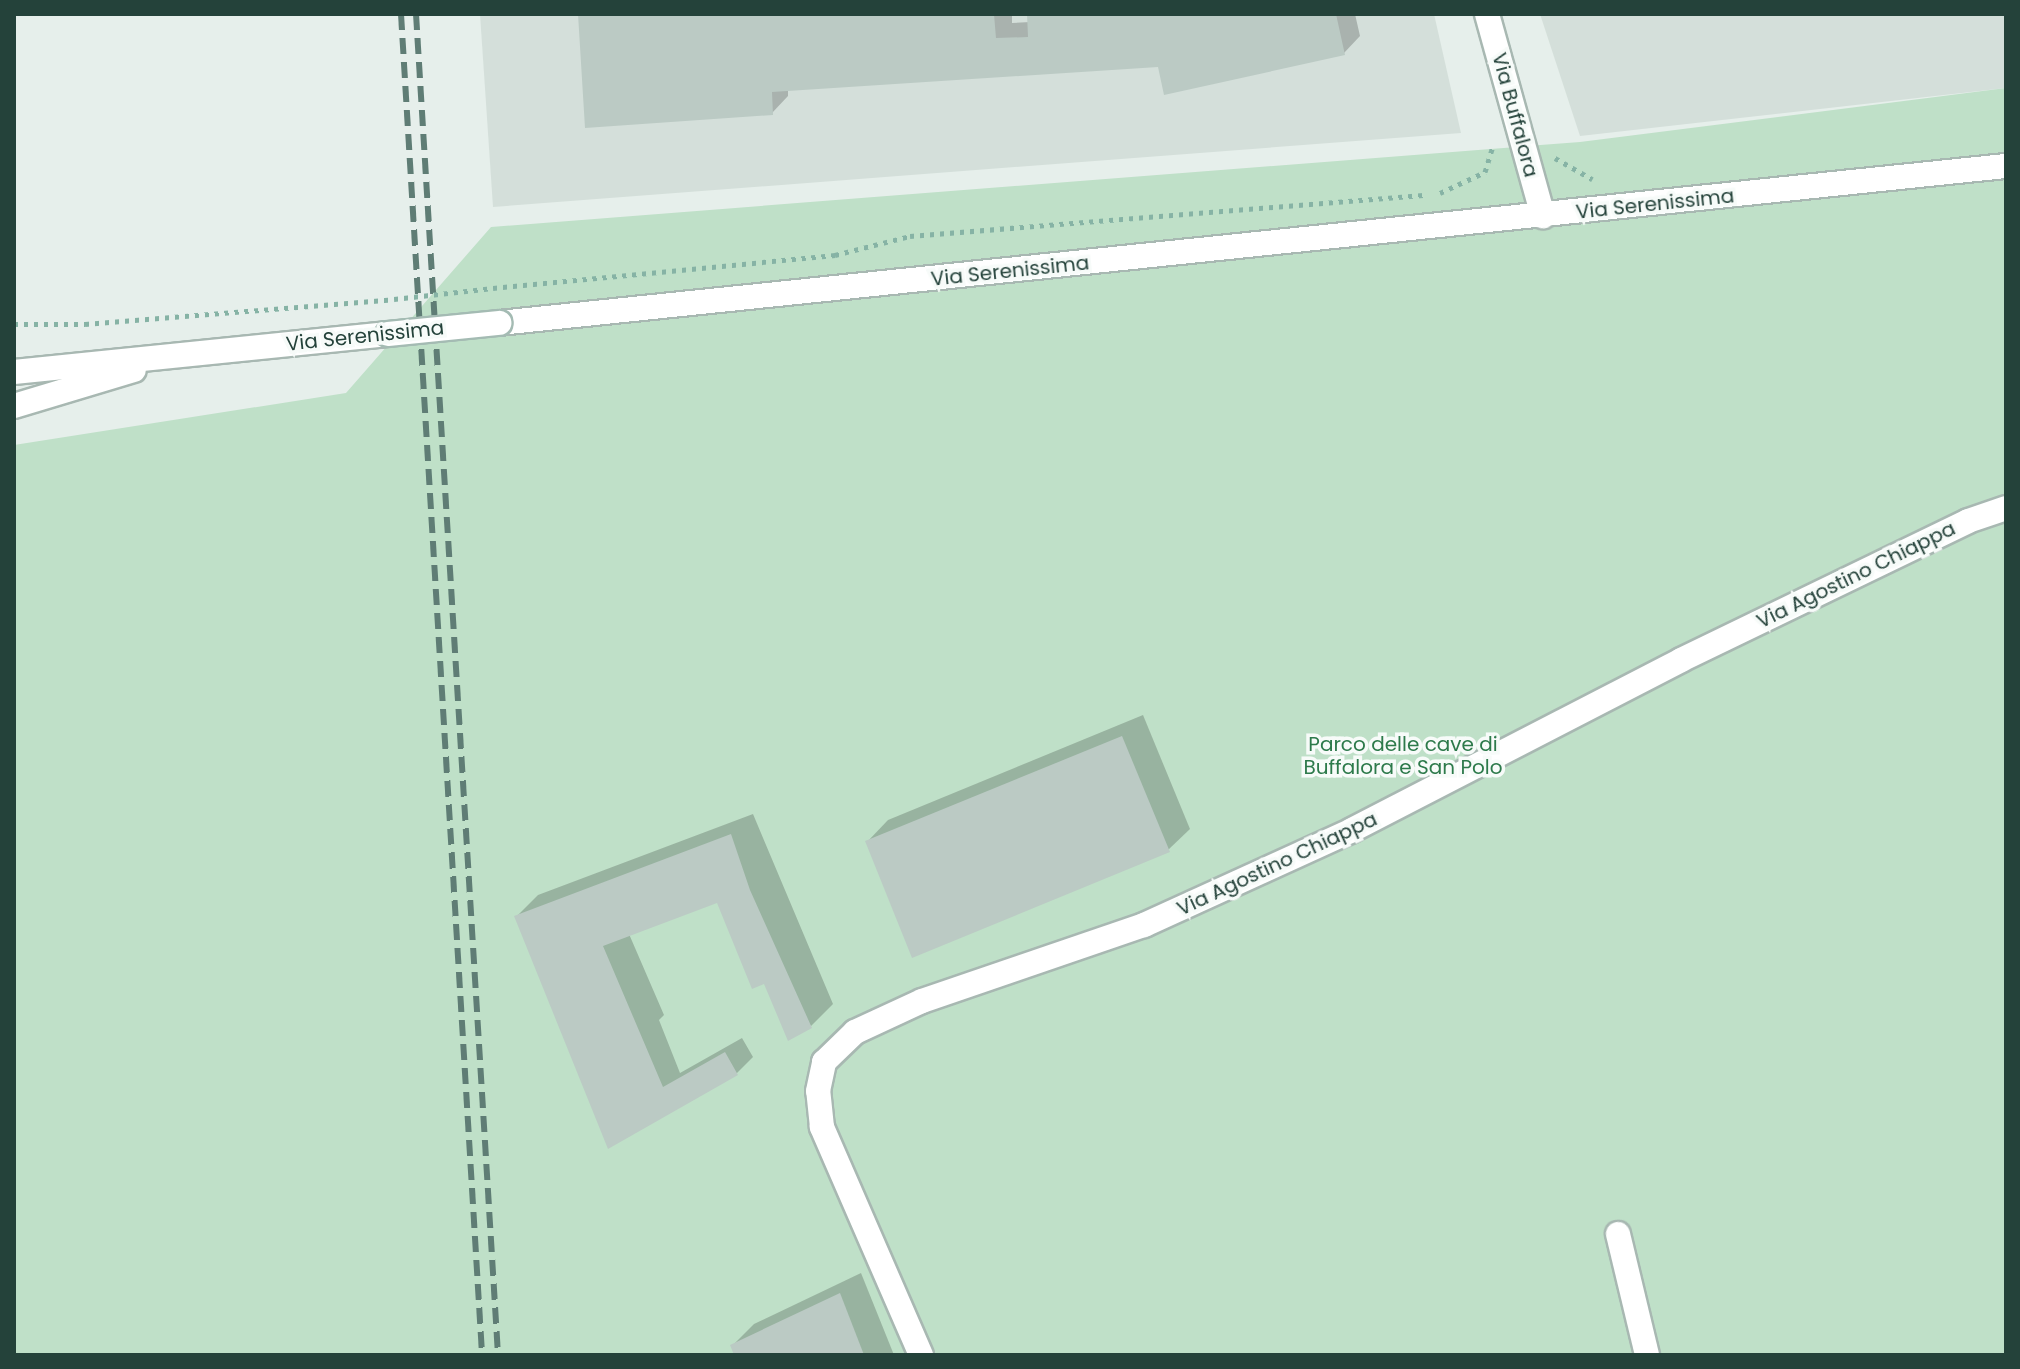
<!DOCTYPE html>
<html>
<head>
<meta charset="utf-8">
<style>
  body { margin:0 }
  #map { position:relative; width:2020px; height:1369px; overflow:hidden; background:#e6efeb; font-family:Poppins,sans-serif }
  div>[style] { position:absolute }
  .built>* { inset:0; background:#d4dfda }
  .green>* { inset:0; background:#bfe0c8 }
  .shadow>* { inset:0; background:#0003 }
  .building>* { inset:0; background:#bbcac4 }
  .path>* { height:5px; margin-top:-2.5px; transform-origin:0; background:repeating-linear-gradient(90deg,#86b3a5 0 4px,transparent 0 10px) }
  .roads { filter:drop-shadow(2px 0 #a8b8b2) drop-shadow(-2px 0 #a8b8b2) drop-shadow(0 2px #a8b8b2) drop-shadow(0 -2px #a8b8b2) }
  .minor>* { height:24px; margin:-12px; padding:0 12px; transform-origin:12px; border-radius:12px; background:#fff }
  .secondary>* { height:24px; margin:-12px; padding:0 12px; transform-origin:12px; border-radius:12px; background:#fff }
  .rail>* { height:6px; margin-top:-3px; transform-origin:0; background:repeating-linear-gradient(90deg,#5f7d75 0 16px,transparent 0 24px) }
  .path-bridge>* { height:5px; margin-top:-2.5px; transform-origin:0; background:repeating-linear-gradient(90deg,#86b3a5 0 4px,transparent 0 10px) }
  .bridges { filter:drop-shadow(2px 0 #a4bbb3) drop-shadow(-2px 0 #a4bbb3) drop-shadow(0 2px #a4bbb3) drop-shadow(0 -2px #a4bbb3) }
  .secondary-bridge>* { height:24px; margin:-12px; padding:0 12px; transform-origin:12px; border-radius:12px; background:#fff }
  span { translate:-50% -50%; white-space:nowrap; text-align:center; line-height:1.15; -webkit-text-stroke:7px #f7fbf9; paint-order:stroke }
  .street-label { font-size:20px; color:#24423a }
  .park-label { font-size:20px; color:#2d7a4b }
  .frame { position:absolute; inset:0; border:16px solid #24423a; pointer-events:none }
</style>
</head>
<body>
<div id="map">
  <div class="built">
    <i style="clip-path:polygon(480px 14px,1434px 14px,1461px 133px,493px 207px)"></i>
    <i style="clip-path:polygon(1540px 14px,2006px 14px,2006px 88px,1580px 136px)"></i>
  </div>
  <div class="green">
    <i style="clip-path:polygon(2006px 88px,2006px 1355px,14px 1355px,14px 445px,346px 393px,491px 227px,1580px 142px)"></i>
  </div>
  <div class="shadow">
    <i style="clip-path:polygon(580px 14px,1012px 14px,1012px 23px,1030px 22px,1029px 14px,1355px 14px,1360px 36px,1344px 53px,788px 89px,788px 96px,772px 113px)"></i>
    <i style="clip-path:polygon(1143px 715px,1190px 829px,1168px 850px,867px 842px,888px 820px)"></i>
    <i style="clip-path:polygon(753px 814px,833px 1004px,811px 1026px,766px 981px,718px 900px,629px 934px,664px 1015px,659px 1020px,680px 1073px,742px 1038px,753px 1057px,737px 1073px,609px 1146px,517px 916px,538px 895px)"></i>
    <i style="clip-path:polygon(861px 1273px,894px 1355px,736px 1355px,732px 1346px,754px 1324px)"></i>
  </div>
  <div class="building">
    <i style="clip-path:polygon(578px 14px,994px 14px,996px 38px,1028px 37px,1027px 14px,1336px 14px,1345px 55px,1164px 95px,1158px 67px,772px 92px,773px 115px,585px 128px)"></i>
    <i style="clip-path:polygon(1122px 736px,1170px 852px,912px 958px,865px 841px)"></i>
    <i style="clip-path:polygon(731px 834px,750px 890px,812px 1028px,788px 1041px,764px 984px,752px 989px,717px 903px,603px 946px,663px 1087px,725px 1052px,738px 1075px,608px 1149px,514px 916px)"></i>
    <i style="clip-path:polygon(840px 1293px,864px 1355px,734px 1355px,730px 1345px)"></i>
  </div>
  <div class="path">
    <i style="left:1555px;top:158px;width:43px;rotate:29.6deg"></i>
    <i style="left:1440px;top:193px;width:50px;rotate:-25deg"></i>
    <i style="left:1485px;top:172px;width:28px;rotate:-73deg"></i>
    <i style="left:493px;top:288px;width:344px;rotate:-5.5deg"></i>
    <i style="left:835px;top:255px;width:77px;rotate:-14.2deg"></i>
    <i style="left:910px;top:236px;width:515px;rotate:-4.57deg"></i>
    <i style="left:14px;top:324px;width:71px"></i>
    <i style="left:85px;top:324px;width:310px;rotate:-4.6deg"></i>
  </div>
  <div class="roads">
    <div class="minor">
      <i style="left:1487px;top:14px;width:210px;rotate:74.5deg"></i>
      <i style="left:1618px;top:1234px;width:124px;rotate:76.5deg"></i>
      <i style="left:921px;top:1355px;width:249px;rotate:-113.5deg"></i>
      <i style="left:822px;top:1127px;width:36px;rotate:-96deg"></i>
      <i style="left:818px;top:1091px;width:30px;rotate:-78deg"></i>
      <i style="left:824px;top:1062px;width:43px;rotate:-44.1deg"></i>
      <i style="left:855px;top:1032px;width:74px;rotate:-24.8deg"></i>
      <i style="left:922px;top:1001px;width:235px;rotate:-18.9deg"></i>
      <i style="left:1144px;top:925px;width:229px;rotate:-24.5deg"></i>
      <i style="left:1352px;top:830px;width:370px;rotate:-27.3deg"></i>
      <i style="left:1681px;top:660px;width:319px;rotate:-25.8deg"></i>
      <i style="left:1968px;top:521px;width:40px;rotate:-18.9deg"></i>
    </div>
    <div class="secondary">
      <i style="left:499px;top:323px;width:1515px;rotate:-5.95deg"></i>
      <i style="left:14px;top:372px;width:376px;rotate:-5.8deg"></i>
      <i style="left:14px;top:406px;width:125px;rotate:-16.7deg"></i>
    </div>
  </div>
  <div class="rail">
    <i style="left:401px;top:14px;width:1343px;rotate:86.54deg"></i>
    <i style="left:416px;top:14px;width:1344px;rotate:86.5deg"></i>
  </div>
  <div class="path-bridge">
    <i style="left:394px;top:299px;width:100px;rotate:-6.3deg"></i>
  </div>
  <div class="bridges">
    <div class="secondary-bridge">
      <i style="left:388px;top:334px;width:112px;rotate:-5.7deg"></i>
    </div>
  </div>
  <div class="street-label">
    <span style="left:1515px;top:115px;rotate:75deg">Via Buffalora</span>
    <span style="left:1655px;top:204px;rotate:-6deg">Via Serenissima</span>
    <span style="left:1010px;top:271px;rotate:-6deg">Via Serenissima</span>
    <span style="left:365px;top:336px;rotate:-6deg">Via Serenissima</span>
    <span style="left:1856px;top:575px;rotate:-26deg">Via Agostino Chiappa</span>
    <span style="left:1277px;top:864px;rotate:-25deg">Via Agostino Chiappa</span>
  </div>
  <div class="park-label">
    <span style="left:1403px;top:756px">Parco delle cave di<br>Buffalora e San Polo</span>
  </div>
  <div class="frame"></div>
</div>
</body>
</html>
